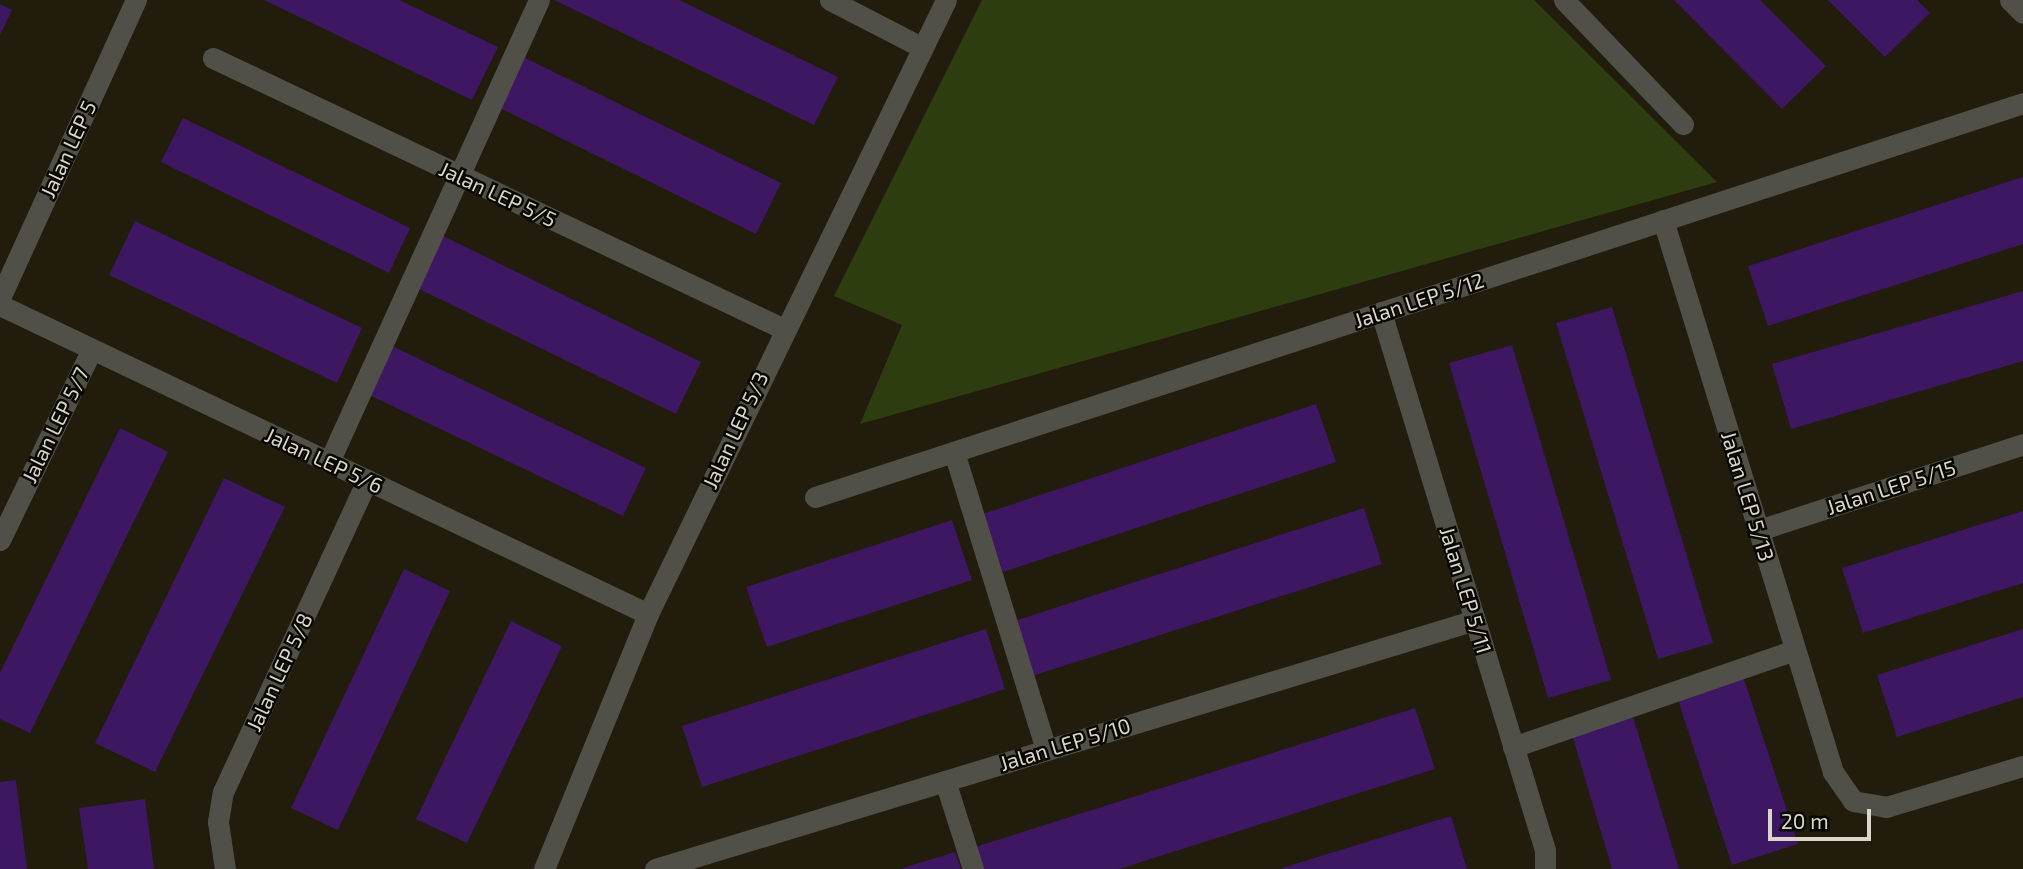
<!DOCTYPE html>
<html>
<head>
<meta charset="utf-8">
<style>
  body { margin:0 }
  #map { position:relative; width:2023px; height:869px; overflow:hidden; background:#211c0b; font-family:"Exo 2",sans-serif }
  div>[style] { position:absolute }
  .green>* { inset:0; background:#2e3d10 }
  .building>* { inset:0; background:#3e1763 }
  .minor>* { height:21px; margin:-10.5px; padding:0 10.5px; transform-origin:10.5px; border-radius:10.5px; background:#505048 }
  span { translate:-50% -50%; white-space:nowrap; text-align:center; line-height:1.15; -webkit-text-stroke:5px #090702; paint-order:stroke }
  .street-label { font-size:21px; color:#d9d6cb }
  .scale { position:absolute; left:1768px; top:809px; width:103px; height:32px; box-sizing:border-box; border:4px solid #d9d6cb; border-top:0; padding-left:9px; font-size:21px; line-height:24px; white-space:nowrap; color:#d9d6cb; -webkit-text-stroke:5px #090702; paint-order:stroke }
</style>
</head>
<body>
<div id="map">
  <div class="green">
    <i style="clip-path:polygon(982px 0,1534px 0,1717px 182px,860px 424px,902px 325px,834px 296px)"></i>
  </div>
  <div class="building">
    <i style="clip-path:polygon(264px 0,399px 0,498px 47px,472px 100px)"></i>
    <i style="clip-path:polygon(554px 0,679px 0,838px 77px,814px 125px)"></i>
    <i style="clip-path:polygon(1674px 0,1760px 0,1826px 66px,1782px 109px)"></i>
    <i style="clip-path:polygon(1828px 0,1917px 0,1930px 13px,1885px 57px)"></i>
    <i style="clip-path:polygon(0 4px,12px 10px,0 35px)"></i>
    <i style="clip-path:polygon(521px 56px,781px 183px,756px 234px,496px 106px)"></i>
    <i style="clip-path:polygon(183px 118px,410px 228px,389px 273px,161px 162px)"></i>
    <i style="clip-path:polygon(2023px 177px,2023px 244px,1768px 326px,1748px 266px)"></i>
    <i style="clip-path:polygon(135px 221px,362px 328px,337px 383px,109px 275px)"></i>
    <i style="clip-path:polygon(437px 233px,701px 362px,676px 414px,411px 285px)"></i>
    <i style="clip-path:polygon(2023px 291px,2023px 361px,1791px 429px,1772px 364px)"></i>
    <i style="clip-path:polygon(1612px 307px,1713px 643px,1658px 659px,1556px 323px)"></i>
    <i style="clip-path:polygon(388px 344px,646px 468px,623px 516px,365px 393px)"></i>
    <i style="clip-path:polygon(1512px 345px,1611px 680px,1548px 698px,1449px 363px)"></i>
    <i style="clip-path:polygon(1316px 404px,1336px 462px,1003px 572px,983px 514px)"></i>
    <i style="clip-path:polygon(120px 428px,168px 452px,30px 733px,0 719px,0 673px)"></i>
    <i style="clip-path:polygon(224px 478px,285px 507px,155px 772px,95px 743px)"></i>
    <i style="clip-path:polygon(1364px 508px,1382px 564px,1029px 677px,1011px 622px)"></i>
    <i style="clip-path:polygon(2023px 511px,2023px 583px,1863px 633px,1842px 568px)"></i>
    <i style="clip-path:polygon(952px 520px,972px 580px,767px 647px,746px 587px)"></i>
    <i style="clip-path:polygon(404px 569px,450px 591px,338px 830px,291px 808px)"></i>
    <i style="clip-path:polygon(511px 621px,562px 646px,467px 843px,416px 819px)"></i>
    <i style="clip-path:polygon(986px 629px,1005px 689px,702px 787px,682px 726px)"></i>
    <i style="clip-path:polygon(2023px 629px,2023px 697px,1897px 737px,1877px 675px)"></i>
    <i style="clip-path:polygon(1742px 673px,1798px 844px,1732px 865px,1676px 694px)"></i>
    <i style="clip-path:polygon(1415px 708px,1435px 769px,1119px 869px,982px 869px,975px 847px)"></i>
    <i style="clip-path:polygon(1631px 710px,1679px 869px,1612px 869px,1570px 728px)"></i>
    <i style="clip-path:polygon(16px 780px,27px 869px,0 869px,0 782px)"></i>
    <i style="clip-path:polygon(145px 799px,154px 869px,88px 869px,79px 808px)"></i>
    <i style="clip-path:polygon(1451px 816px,1467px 869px,1282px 869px,1282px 868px)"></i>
    <i style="clip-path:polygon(955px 852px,961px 869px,903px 869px,903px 868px)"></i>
  </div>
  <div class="minor">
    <i style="left:830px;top:0;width:102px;rotate:27.3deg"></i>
    <i style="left:1564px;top:0;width:172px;rotate:46.2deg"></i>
    <i style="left:2010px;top:0;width:18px;rotate:45deg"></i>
    <i style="left:213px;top:58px;width:632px;rotate:25.39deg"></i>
    <i style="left:1663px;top:220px;width:578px;rotate:72.88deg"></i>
    <i style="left:1833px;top:772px;width:35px;rotate:55deg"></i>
    <i style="left:1853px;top:801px;width:34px;rotate:10deg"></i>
    <i style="left:1886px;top:807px;width:143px;rotate:-16.7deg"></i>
    <i style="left:0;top:298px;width:328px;rotate:-65.5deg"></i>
    <i style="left:0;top:305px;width:718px;rotate:25.49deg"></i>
    <i style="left:1381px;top:312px;width:562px;rotate:73.05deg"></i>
    <i style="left:1545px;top:850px;width:19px;rotate:90deg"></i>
    <i style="left:954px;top:452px;width:312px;rotate:72.8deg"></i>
    <i style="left:329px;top:462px;width:507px;rotate:-65.56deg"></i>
    <i style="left:815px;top:497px;width:1271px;rotate:-18.06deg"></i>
    <i style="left:1759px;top:530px;width:278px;rotate:-18deg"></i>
    <i style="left:0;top:540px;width:212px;rotate:-64.3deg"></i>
    <i style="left:1513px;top:747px;width:298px;rotate:-19deg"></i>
    <i style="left:945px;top:781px;width:92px;rotate:72.3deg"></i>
    <i style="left:225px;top:869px;width:48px;rotate:-98.5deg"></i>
    <i style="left:218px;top:822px;width:30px;rotate:-81deg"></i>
    <i style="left:223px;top:792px;width:344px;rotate:-65.2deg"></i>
    <i style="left:544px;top:869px;width:275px;rotate:-67.8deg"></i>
    <i style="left:648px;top:614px;width:682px;rotate:-64.11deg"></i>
    <i style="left:655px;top:869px;width:857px;rotate:-16.89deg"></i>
  </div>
  <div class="street-label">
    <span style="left:68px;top:149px;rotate:-65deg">Jalan LEP 5</span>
    <span style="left:498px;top:194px;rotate:25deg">Jalan LEP 5/5</span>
    <span style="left:1419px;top:300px;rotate:-18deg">Jalan LEP 5/12</span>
    <span style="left:55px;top:425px;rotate:-64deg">Jalan LEP 5/7</span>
    <span style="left:735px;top:430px;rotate:-65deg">Jalan LEP 5/3</span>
    <span style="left:324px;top:460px;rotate:25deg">Jalan LEP 5/6</span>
    <span style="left:1891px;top:487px;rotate:-18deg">Jalan LEP 5/15</span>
    <span style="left:1748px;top:496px;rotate:73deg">Jalan LEP 5/13</span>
    <span style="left:1466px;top:590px;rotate:73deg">Jalan LEP 5/11</span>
    <span style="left:279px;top:672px;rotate:-65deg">Jalan LEP 5/8</span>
    <span style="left:1065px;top:744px;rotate:-17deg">Jalan LEP 5/10</span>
  </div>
  <div class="scale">20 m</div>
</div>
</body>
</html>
